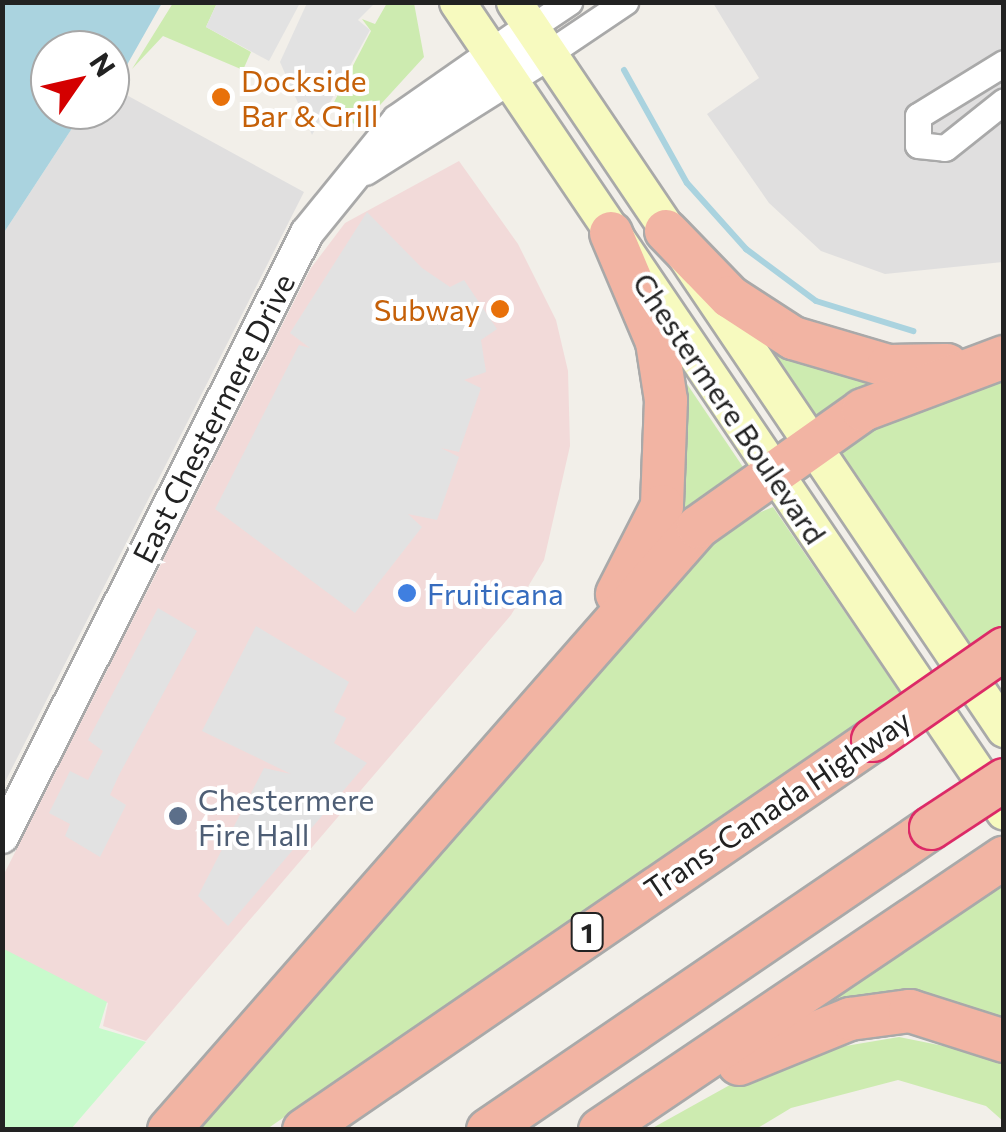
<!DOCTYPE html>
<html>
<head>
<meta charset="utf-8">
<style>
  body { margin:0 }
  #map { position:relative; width:1006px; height:1132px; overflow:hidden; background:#f2efe9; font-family:Commissioner,sans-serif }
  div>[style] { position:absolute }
  .residential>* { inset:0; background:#e0dfdf }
  .commercial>* { inset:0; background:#f2dad9 }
  .grass>* { inset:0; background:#cdebb0 }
  .park>* { inset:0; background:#c8facc }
  .parking>* { inset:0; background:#e2e2e2 }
  .water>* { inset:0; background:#aad3df }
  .stream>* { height:6px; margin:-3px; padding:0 3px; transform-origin:3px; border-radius:3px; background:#aad3df }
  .roads { filter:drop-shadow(2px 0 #a9a9a9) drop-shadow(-2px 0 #a9a9a9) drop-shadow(0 2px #a9a9a9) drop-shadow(0 -2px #a9a9a9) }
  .minor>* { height:25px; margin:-12.5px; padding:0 12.5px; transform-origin:12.5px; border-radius:12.5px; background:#fff }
  .tertiary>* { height:32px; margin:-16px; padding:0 16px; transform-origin:16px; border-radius:16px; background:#fff }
  .secondary>* { height:35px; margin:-17.5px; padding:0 17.5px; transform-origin:17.5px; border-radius:17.5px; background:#f7fabf }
  .trunk>* { height:42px; margin:-21px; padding:0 21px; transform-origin:21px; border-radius:21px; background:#f2b4a3 }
  .bridges { filter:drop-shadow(2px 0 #dc2a67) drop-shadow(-2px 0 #dc2a67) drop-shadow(0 2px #dc2a67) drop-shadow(0 -2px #dc2a67) }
  .trunk-bridge>* { height:42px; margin:-21px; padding:0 21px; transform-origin:21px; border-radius:21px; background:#f2b4a3 }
  .dots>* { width:28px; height:28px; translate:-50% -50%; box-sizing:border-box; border:5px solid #fff; border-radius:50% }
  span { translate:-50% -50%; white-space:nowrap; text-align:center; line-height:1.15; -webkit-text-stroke:8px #fff; paint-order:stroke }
  .shield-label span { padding:2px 8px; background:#fff; border:2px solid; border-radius:8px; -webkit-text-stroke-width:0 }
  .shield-label { font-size:28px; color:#222; font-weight:700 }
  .food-label { font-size:30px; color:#c56008 }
  .left { translate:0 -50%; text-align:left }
  .right { translate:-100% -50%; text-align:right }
  .street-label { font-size:30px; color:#222 }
  .shop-label { font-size:30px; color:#366cbe }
  .service-label { font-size:30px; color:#4e5e75 }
  .frame { position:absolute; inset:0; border:5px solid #222; pointer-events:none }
  .north { position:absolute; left:30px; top:30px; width:100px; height:100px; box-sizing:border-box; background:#fff; border:2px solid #a7a7a7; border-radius:50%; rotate:56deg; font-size:28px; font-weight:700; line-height:40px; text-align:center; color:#222 }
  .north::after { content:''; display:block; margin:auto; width:35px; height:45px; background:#d40000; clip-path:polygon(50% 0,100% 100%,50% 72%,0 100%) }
</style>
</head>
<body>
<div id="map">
  <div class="residential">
    <i style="clip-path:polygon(713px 3px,1003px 3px,1003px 262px,885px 274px,821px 251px,769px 203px,707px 114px,759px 78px)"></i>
    <i style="clip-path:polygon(110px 86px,304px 192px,3px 786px,3px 234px,84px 110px,110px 110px)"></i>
  </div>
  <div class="commercial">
    <i style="clip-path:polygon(459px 161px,518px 244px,556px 320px,568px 371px,570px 446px,544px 560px,511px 615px,146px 1041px,103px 1026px,108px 1003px,3px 950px,2px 878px,311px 268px,345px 223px)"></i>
  </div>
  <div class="grass">
    <i style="clip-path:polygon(173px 3px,217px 3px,206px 27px,251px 52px,243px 70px,163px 36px,132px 69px)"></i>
    <i style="clip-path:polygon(387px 3px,414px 3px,424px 57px,359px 128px,332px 106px,371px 31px,362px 19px,375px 24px)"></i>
    <i style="clip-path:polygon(764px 339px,881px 380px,820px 421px)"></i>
    <i style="clip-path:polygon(1003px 376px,1003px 624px,971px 646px,839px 452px,857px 429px)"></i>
    <i style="clip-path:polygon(685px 381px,745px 470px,672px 532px,680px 388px)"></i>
    <i style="clip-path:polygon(773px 507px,900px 693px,267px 1129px,198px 1130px,721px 528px)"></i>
    <i style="clip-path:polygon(1003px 879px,1003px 1019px,894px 991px,829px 1000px)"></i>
    <i style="clip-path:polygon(899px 1037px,1003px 1058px,1003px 1121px,986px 1106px,898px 1080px,791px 1108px,756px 1129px,649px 1130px,780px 1057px)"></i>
  </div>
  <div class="park">
    <i style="clip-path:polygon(2px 948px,107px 1002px,99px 1028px,146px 1042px,71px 1129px,3px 1129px)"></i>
  </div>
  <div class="parking">
    <i style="clip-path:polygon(217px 3px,217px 2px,300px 3px,269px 61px,206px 27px)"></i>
    <i style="clip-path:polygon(307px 3px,375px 3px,358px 20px,370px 30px,312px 135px,280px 62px)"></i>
    <i style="clip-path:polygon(367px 212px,422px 268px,450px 287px,464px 280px,497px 329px,481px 340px,486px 372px,464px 380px,481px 388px,459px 452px,441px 448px,459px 457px,437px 520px,408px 514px,422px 527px,355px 613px,215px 509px,299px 345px,310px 348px,290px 333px)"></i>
    <i style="clip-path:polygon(158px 608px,197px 631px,119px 775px,110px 795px,126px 805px,100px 857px,65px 836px,70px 824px,49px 813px,70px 771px,88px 780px,103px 751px,88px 740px)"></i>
    <i style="clip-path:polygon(256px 626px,349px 682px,334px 712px,346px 718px,334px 743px,367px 763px,228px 926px,198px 896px,264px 768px,291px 774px,202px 731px)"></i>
  </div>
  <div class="water">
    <i style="clip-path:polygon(3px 2px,162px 3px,123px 72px,110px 78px,110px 50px,50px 50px,50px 110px,84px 110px,3px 234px)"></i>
  </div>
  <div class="stream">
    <i style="left:624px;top:70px;width:129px;rotate:60.9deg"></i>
    <i style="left:687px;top:183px;width:89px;rotate:48.2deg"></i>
    <i style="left:746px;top:249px;width:87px;rotate:36.6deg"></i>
    <i style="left:816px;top:301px;width:102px;rotate:17.2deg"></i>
  </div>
  <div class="roads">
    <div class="minor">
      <i style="left:532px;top:27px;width:45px;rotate:-34deg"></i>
      <i style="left:549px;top:53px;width:92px;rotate:-33.9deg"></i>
      <i style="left:1004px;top:63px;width:101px;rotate:148.4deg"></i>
      <i style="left:918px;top:116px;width:29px;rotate:90deg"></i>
      <i style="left:918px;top:145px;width:27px;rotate:6deg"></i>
      <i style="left:945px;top:148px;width:75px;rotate:-38.5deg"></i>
    </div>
    <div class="tertiary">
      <i style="left:365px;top:169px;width:218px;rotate:-32.2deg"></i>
      <i style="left:2px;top:837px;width:677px;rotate:-63.21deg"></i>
      <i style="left:307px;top:233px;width:144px;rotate:-50.9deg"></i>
      <i style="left:398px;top:121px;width:164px;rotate:-35deg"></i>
    </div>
    <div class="secondary">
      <i style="left:457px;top:2px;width:977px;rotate:55.97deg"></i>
      <i style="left:514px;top:2px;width:877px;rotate:56.02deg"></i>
    </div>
    <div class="trunk">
      <i style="left:666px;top:231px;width:92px;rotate:45.9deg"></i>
      <i style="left:730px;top:297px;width:75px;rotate:33.1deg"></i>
      <i style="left:793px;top:338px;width:99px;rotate:16.4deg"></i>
      <i style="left:888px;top:366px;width:59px;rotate:-1deg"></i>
      <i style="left:611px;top:233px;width:118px;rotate:67.1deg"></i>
      <i style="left:657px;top:342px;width:59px;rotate:81.2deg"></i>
      <i style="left:666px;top:400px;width:106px;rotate:92.2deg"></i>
      <i style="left:662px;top:506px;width:99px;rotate:117.1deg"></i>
      <i style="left:739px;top:1064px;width:120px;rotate:-22.1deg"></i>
      <i style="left:850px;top:1019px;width:61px;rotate:-7.6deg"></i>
      <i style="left:910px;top:1011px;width:99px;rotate:17.7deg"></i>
      <i style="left:169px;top:1130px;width:802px;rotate:-48.74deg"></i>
      <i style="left:698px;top:527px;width:202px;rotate:-35.3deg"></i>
      <i style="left:863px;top:410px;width:151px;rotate:-20.6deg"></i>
      <i style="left:304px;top:1130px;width:690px;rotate:-34.43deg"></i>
      <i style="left:488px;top:1130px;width:536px;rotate:-34.28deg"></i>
      <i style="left:600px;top:1130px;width:487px;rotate:-34deg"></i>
    </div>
  </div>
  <div class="bridges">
    <div class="trunk-bridge">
      <i style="left:873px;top:740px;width:160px;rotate:-34.8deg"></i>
      <i style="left:931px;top:828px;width:87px;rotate:-33.3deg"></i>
    </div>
  </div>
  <div class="dots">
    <i style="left:221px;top:97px;background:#e8710a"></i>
    <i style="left:500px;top:309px;background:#e8710a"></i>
    <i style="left:407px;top:593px;background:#3f7fe0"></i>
    <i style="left:178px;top:816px;background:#5c6f8a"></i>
  </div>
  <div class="shield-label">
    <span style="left:587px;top:932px">1</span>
  </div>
  <div class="food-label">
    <span class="left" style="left:241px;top:97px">Dockside<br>Bar &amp; Grill</span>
    <span class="right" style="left:480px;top:309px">Subway</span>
  </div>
  <div class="street-label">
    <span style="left:730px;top:408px;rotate:56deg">Chestermere Boulevard</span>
    <span style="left:213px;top:418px;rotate:-63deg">East Chestermere Drive</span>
    <span style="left:777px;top:804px;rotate:-34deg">Trans-Canada Highway</span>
  </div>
  <div class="shop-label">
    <span class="left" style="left:427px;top:593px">Fruiticana</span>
  </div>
  <div class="service-label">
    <span class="left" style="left:198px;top:816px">Chestermere<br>Fire Hall</span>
  </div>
  <div class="frame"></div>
  <div class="north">N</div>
</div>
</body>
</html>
